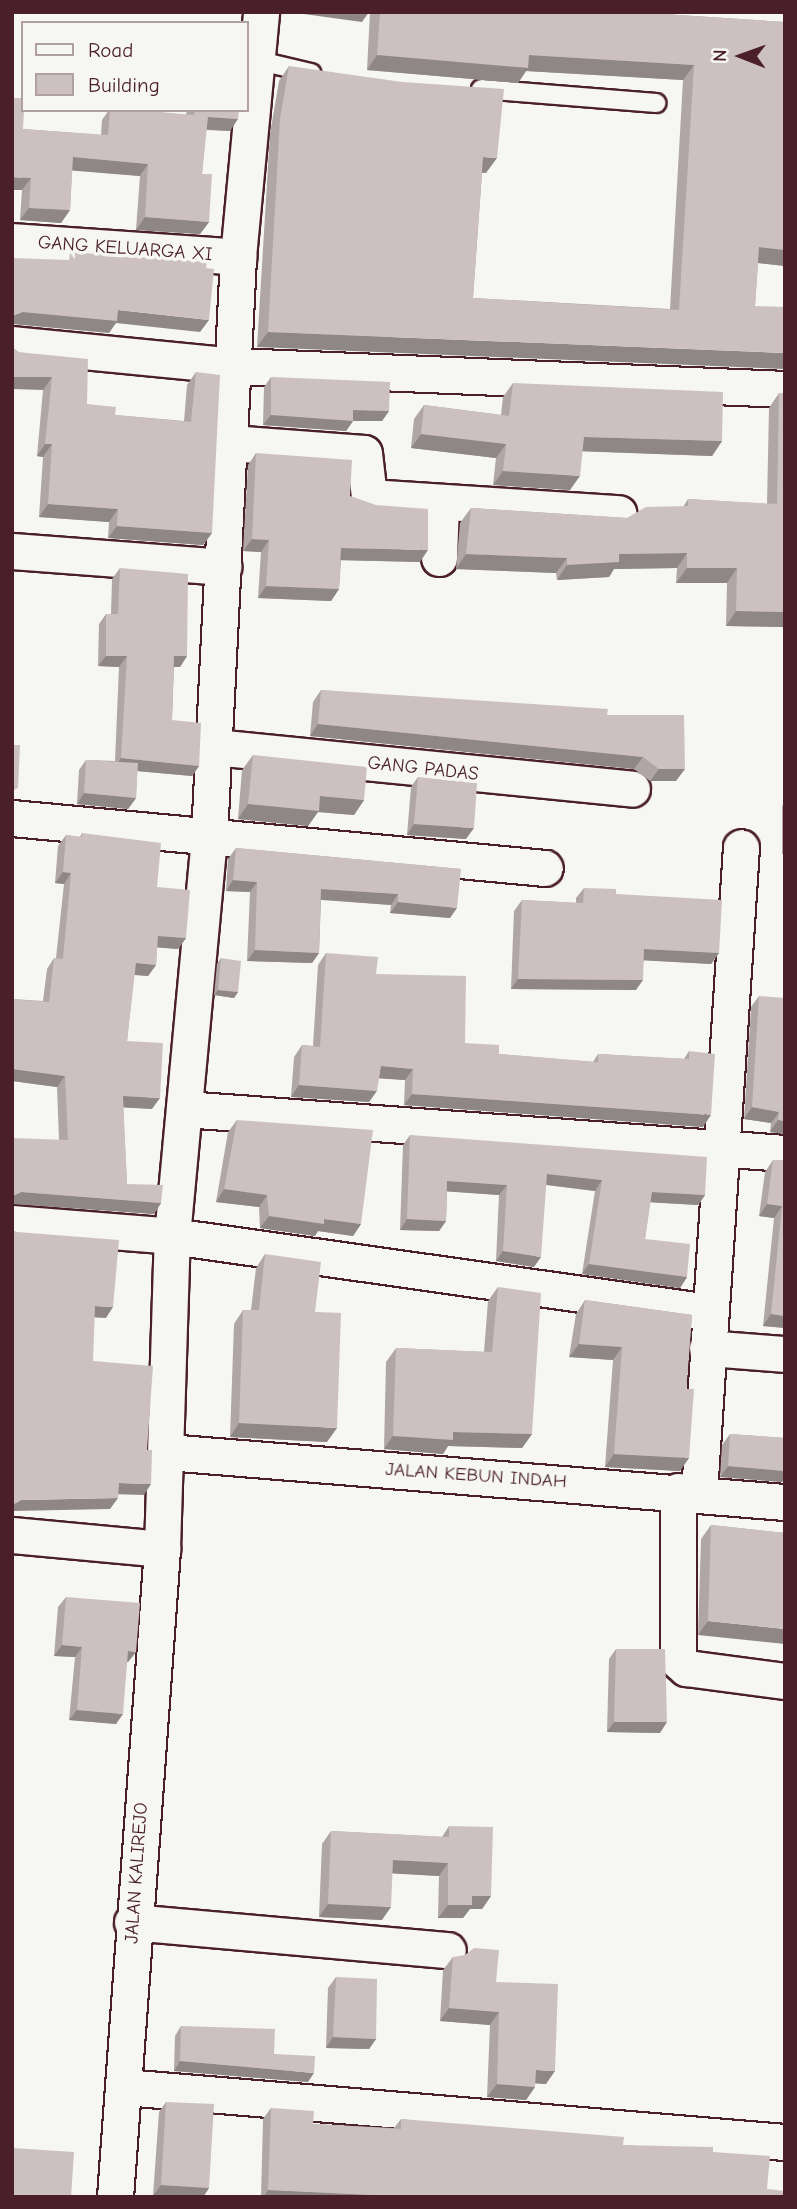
<!DOCTYPE html>
<html>
<head>
<meta charset="utf-8">
<style>
  body { margin:0 }
  #map { position:relative; width:797px; height:2209px; overflow:hidden; background:#f6f6f2; font-family:"Comic Neue",sans-serif }
  div>[style] { position:absolute }
  .roads { filter:drop-shadow(2px 0 #4a1f2b) drop-shadow(-2px 0 #4a1f2b) drop-shadow(0 2px #4a1f2b) drop-shadow(0 -2px #4a1f2b) }
  .service>* { height:18px; margin:-9px; padding:0 9px; transform-origin:9px; border-radius:9px; background:#f6f6f2 }
  .minor>* { height:35px; margin:-17.5px; padding:0 17.5px; transform-origin:17.5px; border-radius:17.5px; background:#f6f6f2 }
  .wall>* { inset:0; background:#afa6a5 }
  .shaded-wall>* { inset:0; background:#8f8786 }
  .building>* { inset:0; background:#ccc1c0 }
  span { translate:-50% -50%; white-space:nowrap; text-align:center; line-height:1.15; -webkit-text-stroke:7px #f6f6f2; paint-order:stroke }
  .street-label { font-size:19px; color:#4a1f2b }
  .frame { position:absolute; inset:0; border:14px solid #4a1f2b; pointer-events:none }
  .legend { position:absolute; left:21px; top:21px; width:228px; height:91px; box-sizing:border-box; background:#f6f6f2; border:2px solid #b1a0a2; margin:0; padding:9px 12px; list-style:none; font-size:21px; color:#4a1f2b }
  .legend li { display:flex; align-items:center; gap:14px; height:35px }
  .legend b { width:35px; border:2px solid #b1a0a2 }
  .north { position:absolute; left:706px; top:21px; width:70px; height:70px; -webkit-text-stroke:5px #f6f6f2; paint-order:stroke; rotate:271deg; font-size:19px; font-weight:700; line-height:28px; text-align:center; color:#4a1f2b }
  .north::after { content:''; display:block; margin:auto; width:24px; height:32px; background:#4a1f2b; clip-path:polygon(50% 0,100% 100%,50% 72%,0 100%) }
</style>
</head>
<body>
<div id="map">
  <div class="roads">
    <div class="service">
      <i style="left:256px;top:60px;width:57px;rotate:13.3deg"></i>
      <i style="left:481px;top:89px;width:176px;rotate:4.6deg"></i>
    </div>
    <div class="minor">
      <i style="left:12px;top:241px;width:227px;rotate:4deg"></i>
      <i style="left:12px;top:344px;width:224px;rotate:5.6deg"></i>
      <i style="left:235px;top:366px;width:550px;rotate:2.39deg"></i>
      <i style="left:230px;top:443px;width:134px;rotate:4.3deg"></i>
      <i style="left:364px;top:453px;width:44px;rotate:83.5deg"></i>
      <i style="left:369px;top:497px;width:250px;rotate:3.7deg"></i>
      <i style="left:12px;top:551px;width:212px;rotate:4.3deg"></i>
      <i style="left:439px;top:558px;width:55px;rotate:-87.9deg"></i>
      <i style="left:214px;top:747px;width:420px;rotate:5.7deg"></i>
      <i style="left:12px;top:818px;width:535px;rotate:5.36deg"></i>
      <i style="left:184px;top:1109px;width:603px;rotate:4.19deg"></i>
      <i style="left:12px;top:1223px;width:161px;rotate:4.6deg"></i>
      <i style="left:172px;top:1236px;width:542px;rotate:8.06deg"></i>
      <i style="left:707px;top:1348px;width:78px;rotate:4.4deg"></i>
      <i style="left:167px;top:1452px;width:620px;rotate:4.63deg"></i>
      <i style="left:678px;top:1491px;width:170px;rotate:90deg"></i>
      <i style="left:678px;top:1661px;width:11px;rotate:41deg"></i>
      <i style="left:686px;top:1668px;width:100px;rotate:7.5deg"></i>
      <i style="left:699px;top:1493px;width:647px;rotate:-86.28deg"></i>
      <i style="left:12px;top:1535px;width:151px;rotate:5.3deg"></i>
      <i style="left:132px;top:1922px;width:317px;rotate:5.1deg"></i>
      <i style="left:124px;top:2087px;width:663px;rotate:4.76deg"></i>
      <i style="left:115px;top:2197px;width:650px;rotate:-85.85deg"></i>
      <i style="left:162px;top:1549px;width:313px;rotate:-88.2deg"></i>
      <i style="left:172px;top:1236px;width:402px;rotate:-84.7deg"></i>
      <i style="left:209px;top:836px;width:580px;rotate:-87.13deg"></i>
      <i style="left:238px;top:257px;width:246px;rotate:-84.6deg"></i>
    </div>
  </div>
  <div class="wall">
    <i style="clip-path:polygon(370px 12px,633px 12px,785px 22px,785px 266px,758px 263px,755px 306px,257px 347px,270px 134px,279px 81px,289px 66px,486px 173px,482px 173px,473px 298px,670px 309px,683px 80px,526px 71px,518px 83px,367px 70px)"></i>
    <i style="clip-path:polygon(109px 110px,136px 110px,186px 115px,187px 110px,239px 110px,230px 131px,206px 130px,202px 174px,209px 222px,200px 234px,136px 230px,140px 176px,72px 170px,70px 210px,61px 223px,20px 220px,22px 190px,23px 129px,101px 135px,102px 120px)"></i>
    <i style="clip-path:polygon(12px 347px,87px 404px,115px 415px,184px 421px,187px 385px,196px 372px,212px 533px,203px 545px,108px 538px,109px 522px,39px 517px,43px 457px,37px 456px,43px 390px)"></i>
    <i style="clip-path:polygon(271px 377px,389px 411px,382px 421px,353px 421px,346px 431px,263px 425px,264px 387px)"></i>
    <i style="clip-path:polygon(513px 383px,722px 441px,712px 456px,582px 451px,570px 490px,493px 485px,496px 458px,411px 448px,414px 419px,424px 405px,501px 415px,503px 397px)"></i>
    <i style="clip-path:polygon(779px 393px,785px 393px,785px 627px,726px 626px,727px 583px,676px 583px,677px 568px,614px 569px,609px 577px,557px 580px,556px 573px,456px 569px,460px 523px,471px 508px,627px 518px,683px 507px,688px 499px,767px 504px,769px 408px)"></i>
    <i style="clip-path:polygon(256px 453px,420px 562px,341px 560px,339px 589px,331px 601px,258px 598px,261px 552px,243px 551px,248px 465px)"></i>
    <i style="clip-path:polygon(120px 568px,187px 656px,180px 667px,174px 667px,172px 720px,199px 766px,192px 776px,137px 771px,136px 798px,128px 809px,77px 804px,79px 770px,86px 760px,115px 761px,119px 667px,98px 666px,99px 624px,106px 614px,111px 614px,112px 579px)"></i>
    <i style="clip-path:polygon(321px 690px,607px 715px,676px 781px,650px 781px,634px 769px,310px 736px,313px 702px)"></i>
    <i style="clip-path:polygon(253px 755px,364px 800px,354px 815px,318px 812px,308px 826px,238px 819px,242px 770px)"></i>
    <i style="clip-path:polygon(418px 777px,466px 839px,407px 835px,411px 787px)"></i>
    <i style="clip-path:polygon(785px 803px,785px 854px,782px 854px,782px 806px)"></i>
    <i style="clip-path:polygon(82px 833px,157px 887px,186px 938px,178px 949px,157px 947px,156px 965px,148px 976px,134px 975px,127px 1041px,152px 1109px,123px 1107px,127px 1184px,161px 1203px,154px 1214px,14px 1203px,59px 1140px,57px 1087px,12px 1081px,12px 999px,43px 1001px,47px 969px,54px 958px,56px 958px,64px 884px,55px 883px,58px 846px,66px 835px,80px 837px)"></i>
    <i style="clip-path:polygon(236px 848px,461px 869px,450px 918px,390px 913px,391px 905px,321px 900px,319px 953px,312px 963px,247px 961px,250px 892px,226px 891px,228px 859px)"></i>
    <i style="clip-path:polygon(584px 888px,616px 894px,719px 953px,711px 964px,644px 960px,636px 990px,511px 989px,514px 911px,522px 900px,576px 903px,576px 898px)"></i>
    <i style="clip-path:polygon(326px 953px,376px 974px,465px 1043px,499px 1054px,593px 1062px,598px 1054px,684px 1059px,689px 1051px,703px 1127px,404px 1105px,405px 1080px,379px 1078px,369px 1102px,291px 1097px,294px 1057px,302px 1045px,313px 1046px,318px 965px)"></i>
    <i style="clip-path:polygon(221px 958px,238px 992px,234px 998px,214px 995px,217px 964px)"></i>
    <i style="clip-path:polygon(759px 996px,785px 1134px,770px 1132px,771px 1123px,744px 1119px,751px 1007px)"></i>
    <i style="clip-path:polygon(237px 1120px,361px 1224px,353px 1236px,318px 1231px,315px 1236px,260px 1228px,259px 1207px,216px 1202px,228px 1132px)"></i>
    <i style="clip-path:polygon(410px 1135px,705px 1195px,698px 1205px,650px 1202px,645px 1239px,687px 1277px,680px 1288px,582px 1274px,595px 1191px,546px 1185px,534px 1267px,496px 1261px,499px 1195px,447px 1191px,446px 1221px,439px 1231px,400px 1230px,403px 1145px)"></i>
    <i style="clip-path:polygon(773px 1160px,785px 1160px,785px 1328px,763px 1326px,774px 1218px,759px 1216px,765px 1172px)"></i>
    <i style="clip-path:polygon(265px 1254px,327px 1442px,230px 1437px,234px 1324px,243px 1310px,251px 1310px,256px 1268px)"></i>
    <i style="clip-path:polygon(498px 1287px,532px 1434px,522px 1448px,448px 1446px,443px 1454px,384px 1449px,386px 1362px,396px 1348px,484px 1352px,488px 1301px)"></i>
    <i style="clip-path:polygon(585px 1300px,692px 1315px,680px 1471px,605px 1467px,613px 1360px,569px 1357px,576px 1314px)"></i>
    <i style="clip-path:polygon(730px 1434px,785px 1438px,785px 1478px,782px 1482px,720px 1477px,722px 1445px)"></i>
    <i style="clip-path:polygon(711px 1525px,785px 1533px,698px 1635px,701px 1539px)"></i>
    <i style="clip-path:polygon(66px 1597px,136px 1652px,128px 1662px,127px 1662px,116px 1724px,69px 1720px,75px 1657px,54px 1656px,58px 1607px)"></i>
    <i style="clip-path:polygon(616px 1649px,660px 1733px,607px 1732px,609px 1659px)"></i>
    <i style="clip-path:polygon(449px 1826px,491px 1896px,482px 1909px,470px 1909px,463px 1918px,438px 1918px,439px 1876px,392px 1873px,382px 1920px,319px 1917px,322px 1844px,331px 1831px,442px 1837px)"></i>
    <i style="clip-path:polygon(453px 1957px,496px 1982px,546px 2084px,535px 2083px,535px 2087px,526px 2100px,487px 2097px,490px 2025px,440px 2021px,443px 1970px)"></i>
    <i style="clip-path:polygon(336px 1977px,376px 2039px,369px 2049px,326px 2048px,328px 1988px)"></i>
    <i style="clip-path:polygon(181px 2026px,274px 2054px,308px 2082px,174px 2071px,175px 2036px)"></i>
    <i style="clip-path:polygon(166px 2102px,209px 2188px,203px 2197px,153px 2196px,159px 2112px)"></i>
    <i style="clip-path:polygon(271px 2108px,313px 2124px,394px 2128px,401px 2119px,623px 2145px,713px 2152px,767px 2189px,785px 2197px,261px 2197px,263px 2119px)"></i>
  </div>
  <div class="shaded-wall">
    <i style="clip-path:polygon(289px 12px,369px 12px,362px 22px)"></i>
    <i style="clip-path:polygon(377px 55px,529px 55px,694px 65px,683px 80px,526px 71px,518px 83px,367px 70px)"></i>
    <i style="clip-path:polygon(208px 117px,238px 119px,230px 131px,199px 129px)"></i>
    <i style="clip-path:polygon(73px 157px,148px 164px,140px 176px,65px 170px)"></i>
    <i style="clip-path:polygon(483px 157px,497px 158px,486px 173px,473px 172px)"></i>
    <i style="clip-path:polygon(12px 177px,31px 178px,22px 190px,12px 190px)"></i>
    <i style="clip-path:polygon(29px 208px,70px 210px,61px 223px,20px 220px)"></i>
    <i style="clip-path:polygon(145px 217px,209px 222px,200px 234px,136px 230px)"></i>
    <i style="clip-path:polygon(759px 247px,785px 250px,785px 266px,748px 262px)"></i>
    <i style="clip-path:polygon(118px 310px,209px 320px,200px 332px,116px 323px,109px 333px,12px 324px,12px 316px,22px 312px)"></i>
    <i style="clip-path:polygon(268px 332px,785px 353px,785px 369px,257px 347px)"></i>
    <i style="clip-path:polygon(12px 377px,52px 377px,43px 390px,12px 389px)"></i>
    <i style="clip-path:polygon(353px 410px,389px 411px,382px 421px,350px 421px,353px 421px,346px 431px,263px 425px,271px 415px)"></i>
    <i style="clip-path:polygon(421px 434px,506px 444px,496px 458px,411px 448px)"></i>
    <i style="clip-path:polygon(584px 437px,722px 441px,712px 456px,574px 451px)"></i>
    <i style="clip-path:polygon(45px 444px,52px 444px,43px 457px,37px 456px)"></i>
    <i style="clip-path:polygon(503px 471px,580px 476px,570px 490px,493px 485px)"></i>
    <i style="clip-path:polygon(48px 504px,118px 509px,109px 522px,39px 517px)"></i>
    <i style="clip-path:polygon(117px 526px,212px 533px,203px 545px,108px 538px)"></i>
    <i style="clip-path:polygon(252px 539px,269px 540px,261px 552px,243px 551px)"></i>
    <i style="clip-path:polygon(341px 548px,428px 550px,420px 562px,333px 560px)"></i>
    <i style="clip-path:polygon(687px 553px,677px 568px,614px 569px,609px 577px,557px 580px,567px 565px,619px 554px)"></i>
    <i style="clip-path:polygon(466px 554px,567px 558px,556px 573px,456px 569px)"></i>
    <i style="clip-path:polygon(687px 568px,737px 568px,727px 583px,676px 583px)"></i>
    <i style="clip-path:polygon(266px 586px,339px 589px,331px 601px,258px 598px)"></i>
    <i style="clip-path:polygon(736px 611px,785px 612px,785px 627px,726px 626px)"></i>
    <i style="clip-path:polygon(106px 656px,127px 656px,119px 667px,98px 666px)"></i>
    <i style="clip-path:polygon(174px 656px,187px 656px,180px 667px,167px 667px)"></i>
    <i style="clip-path:polygon(318px 724px,643px 757px,634px 769px,310px 736px)"></i>
    <i style="clip-path:polygon(121px 758px,199px 766px,192px 776px,114px 769px)"></i>
    <i style="clip-path:polygon(659px 769px,685px 769px,676px 781px,650px 781px)"></i>
    <i style="clip-path:polygon(84px 793px,136px 798px,128px 809px,77px 804px)"></i>
    <i style="clip-path:polygon(320px 796px,364px 800px,354px 815px,318px 812px,308px 826px,238px 819px,248px 804px)"></i>
    <i style="clip-path:polygon(414px 824px,474px 828px,466px 839px,407px 835px)"></i>
    <i style="clip-path:polygon(63px 872px,71px 873px,64px 884px,55px 883px)"></i>
    <i style="clip-path:polygon(233px 880px,257px 882px,250px 892px,226px 891px)"></i>
    <i style="clip-path:polygon(321px 889px,398px 894px,391px 905px,314px 899px)"></i>
    <i style="clip-path:polygon(398px 902px,457px 908px,450px 918px,390px 913px)"></i>
    <i style="clip-path:polygon(158px 936px,186px 938px,178px 949px,151px 947px)"></i>
    <i style="clip-path:polygon(644px 949px,719px 953px,711px 964px,637px 960px)"></i>
    <i style="clip-path:polygon(255px 950px,319px 953px,312px 963px,247px 961px)"></i>
    <i style="clip-path:polygon(136px 963px,156px 965px,148px 976px,128px 974px)"></i>
    <i style="clip-path:polygon(518px 979px,643px 980px,636px 990px,511px 989px)"></i>
    <i style="clip-path:polygon(218px 990px,238px 992px,234px 998px,214px 995px)"></i>
    <i style="clip-path:polygon(381px 1066px,413px 1069px,405px 1080px,373px 1078px)"></i>
    <i style="clip-path:polygon(12px 1069px,65px 1076px,57px 1087px,12px 1081px)"></i>
    <i style="clip-path:polygon(299px 1085px,377px 1091px,369px 1102px,291px 1097px)"></i>
    <i style="clip-path:polygon(412px 1094px,711px 1115px,703px 1127px,404px 1105px)"></i>
    <i style="clip-path:polygon(123px 1096px,160px 1098px,152px 1109px,115px 1107px)"></i>
    <i style="clip-path:polygon(752px 1107px,779px 1112px,771px 1123px,744px 1119px)"></i>
    <i style="clip-path:polygon(778px 1120px,785px 1121px,785px 1134px,770px 1132px)"></i>
    <i style="clip-path:polygon(547px 1174px,602px 1180px,595px 1191px,540px 1184px)"></i>
    <i style="clip-path:polygon(447px 1181px,507px 1185px,499px 1195px,440px 1191px)"></i>
    <i style="clip-path:polygon(224px 1189px,267px 1195px,259px 1207px,216px 1202px)"></i>
    <i style="clip-path:polygon(21px 1192px,161px 1203px,154px 1214px,12px 1204px,12px 1196px)"></i>
    <i style="clip-path:polygon(652px 1192px,705px 1195px,698px 1205px,645px 1202px)"></i>
    <i style="clip-path:polygon(767px 1204px,782px 1206px,774px 1218px,759px 1216px)"></i>
    <i style="clip-path:polygon(269px 1216px,324px 1219px,361px 1224px,353px 1236px,318px 1231px,315px 1236px,260px 1228px)"></i>
    <i style="clip-path:polygon(407px 1219px,446px 1221px,439px 1231px,400px 1230px)"></i>
    <i style="clip-path:polygon(503px 1251px,541px 1257px,534px 1267px,496px 1261px)"></i>
    <i style="clip-path:polygon(589px 1264px,687px 1277px,680px 1288px,582px 1274px)"></i>
    <i style="clip-path:polygon(95px 1306px,113px 1307px,106px 1318px,87px 1317px)"></i>
    <i style="clip-path:polygon(771px 1314px,785px 1316px,785px 1328px,763px 1326px)"></i>
    <i style="clip-path:polygon(579px 1344px,622px 1347px,613px 1360px,569px 1357px)"></i>
    <i style="clip-path:polygon(239px 1423px,337px 1428px,327px 1442px,230px 1437px)"></i>
    <i style="clip-path:polygon(453px 1432px,532px 1434px,522px 1448px,448px 1446px,443px 1454px,384px 1449px,393px 1436px)"></i>
    <i style="clip-path:polygon(614px 1454px,689px 1458px,680px 1471px,605px 1467px)"></i>
    <i style="clip-path:polygon(728px 1466px,785px 1471px,785px 1478px,782px 1482px,720px 1477px)"></i>
    <i style="clip-path:polygon(119px 1483px,151px 1484px,144px 1495px,111px 1494px)"></i>
    <i style="clip-path:polygon(118px 1498px,110px 1509px,12px 1511px,12px 1505px,21px 1500px)"></i>
    <i style="clip-path:polygon(708px 1621px,785px 1629px,785px 1644px,698px 1635px)"></i>
    <i style="clip-path:polygon(62px 1645px,82px 1647px,75px 1657px,54px 1656px)"></i>
    <i style="clip-path:polygon(128px 1651px,136px 1652px,128px 1662px,121px 1661px)"></i>
    <i style="clip-path:polygon(77px 1710px,123px 1714px,116px 1724px,69px 1720px)"></i>
    <i style="clip-path:polygon(614px 1722px,667px 1722px,660px 1733px,607px 1732px)"></i>
    <i style="clip-path:polygon(393px 1860px,448px 1863px,439px 1876px,384px 1873px)"></i>
    <i style="clip-path:polygon(472px 1896px,491px 1896px,482px 1909px,470px 1909px,463px 1918px,438px 1918px,448px 1905px)"></i>
    <i style="clip-path:polygon(328px 1904px,391px 1907px,382px 1920px,319px 1917px)"></i>
    <i style="clip-path:polygon(449px 2008px,499px 2012px,490px 2025px,440px 2021px)"></i>
    <i style="clip-path:polygon(333px 2037px,376px 2039px,369px 2049px,326px 2048px)"></i>
    <i style="clip-path:polygon(180px 2061px,314px 2073px,308px 2082px,174px 2071px)"></i>
    <i style="clip-path:polygon(536px 2070px,555px 2071px,546px 2084px,527px 2083px)"></i>
    <i style="clip-path:polygon(497px 2084px,535px 2087px,526px 2100px,487px 2097px)"></i>
    <i style="clip-path:polygon(161px 2185px,209px 2188px,203px 2197px,153px 2196px)"></i>
    <i style="clip-path:polygon(268px 2190px,414px 2197px,264px 2197px)"></i>
  </div>
  <div class="building">
    <i style="clip-path:polygon(380px 12px,633px 12px,785px 22px,785px 250px,759px 247px,755px 306px,785px 307px,785px 353px,268px 332px,280px 119px,289px 66px,402px 82px,504px 89px,497px 158px,483px 157px,473px 298px,679px 310px,694px 65px,529px 55px,528px 68px,377px 55px)"></i>
    <i style="clip-path:polygon(12px 98px,23px 98px,23px 110px,24px 110px,23px 129px,108px 135px,110px 110px,136px 110px,194px 115px,195px 110px,239px 110px,238px 119px,208px 117px,202px 174px,212px 174px,209px 222px,145px 217px,148px 164px,73px 157px,70px 210px,29px 208px,31px 178px,12px 177px)"></i>
    <i style="clip-path:polygon(70px 252px,207px 262px,206px 268px,214px 269px,209px 320px,118px 310px,117px 321px,22px 312px,12px 316px,12px 258px,69px 260px)"></i>
    <i style="clip-path:polygon(12px 347px,18px 352px,88px 359px,87px 404px,116px 407px,115px 415px,191px 422px,196px 372px,220px 375px,212px 533px,117px 526px,118px 509px,48px 504px,52px 444px,45px 444px,52px 377px,12px 377px)"></i>
    <i style="clip-path:polygon(271px 377px,390px 382px,389px 411px,353px 410px,353px 421px,271px 415px)"></i>
    <i style="clip-path:polygon(513px 383px,723px 392px,722px 441px,584px 437px,580px 476px,503px 471px,506px 444px,421px 434px,424px 405px,509px 416px)"></i>
    <i style="clip-path:polygon(779px 393px,785px 393px,785px 612px,736px 611px,737px 568px,687px 568px,687px 553px,619px 554px,619px 562px,567px 565px,567px 558px,466px 554px,471px 508px,627px 518px,646px 507px,688px 506px,688px 499px,777px 504px)"></i>
    <i style="clip-path:polygon(256px 453px,352px 460px,350px 496px,376px 505px,428px 509px,428px 550px,341px 548px,339px 589px,266px 586px,269px 540px,252px 539px)"></i>
    <i style="clip-path:polygon(120px 568px,188px 574px,187px 656px,174px 656px,172px 720px,201px 723px,199px 766px,121px 758px,127px 656px,106px 656px,106px 614px,118px 614px)"></i>
    <i style="clip-path:polygon(321px 690px,608px 709px,607px 715px,684px 715px,685px 769px,659px 769px,643px 757px,318px 724px)"></i>
    <i style="clip-path:polygon(12px 745px,20px 745px,18px 788px,12px 791px)"></i>
    <i style="clip-path:polygon(253px 755px,367px 767px,364px 800px,320px 796px,319px 811px,248px 804px)"></i>
    <i style="clip-path:polygon(86px 760px,138px 763px,136px 798px,84px 793px)"></i>
    <i style="clip-path:polygon(418px 777px,477px 783px,474px 828px,414px 824px)"></i>
    <i style="clip-path:polygon(82px 833px,161px 843px,157px 887px,190px 890px,186px 938px,158px 936px,156px 965px,136px 963px,127px 1041px,163px 1043px,160px 1098px,123px 1096px,127px 1184px,163px 1185px,161px 1203px,21px 1192px,12px 1196px,12px 1138px,68px 1140px,65px 1076px,12px 1069px,12px 999px,49px 1002px,54px 958px,63px 959px,71px 873px,63px 872px,66px 835px,82px 837px)"></i>
    <i style="clip-path:polygon(236px 848px,461px 869px,457px 908px,398px 902px,398px 894px,321px 889px,319px 953px,255px 950px,257px 882px,233px 880px)"></i>
    <i style="clip-path:polygon(584px 888px,616px 889px,616px 894px,722px 900px,719px 953px,644px 949px,643px 980px,518px 979px,522px 900px,583px 903px)"></i>
    <i style="clip-path:polygon(326px 953px,378px 957px,376px 974px,466px 976px,465px 1043px,499px 1045px,499px 1054px,598px 1062px,598px 1054px,689px 1059px,689px 1051px,715px 1054px,711px 1115px,412px 1094px,413px 1069px,381px 1066px,377px 1091px,299px 1085px,302px 1045px,320px 1047px)"></i>
    <i style="clip-path:polygon(221px 958px,241px 961px,238px 992px,218px 990px)"></i>
    <i style="clip-path:polygon(759px 996px,785px 998px,785px 1121px,778px 1120px,779px 1112px,752px 1107px)"></i>
    <i style="clip-path:polygon(237px 1120px,373px 1130px,361px 1224px,324px 1219px,324px 1224px,269px 1216px,267px 1195px,224px 1189px)"></i>
    <i style="clip-path:polygon(410px 1135px,707px 1157px,705px 1195px,652px 1192px,645px 1239px,690px 1244px,687px 1277px,589px 1264px,602px 1180px,547px 1174px,541px 1257px,503px 1251px,507px 1185px,447px 1181px,446px 1221px,407px 1219px)"></i>
    <i style="clip-path:polygon(773px 1160px,785px 1160px,785px 1316px,771px 1314px,782px 1206px,767px 1204px)"></i>
    <i style="clip-path:polygon(12px 1230px,17px 1232px,119px 1240px,113px 1307px,95px 1306px,93px 1361px,153px 1366px,147px 1450px,152px 1450px,151px 1484px,119px 1483px,118px 1498px,21px 1500px,12px 1505px)"></i>
    <i style="clip-path:polygon(265px 1254px,321px 1262px,315px 1312px,341px 1313px,337px 1428px,239px 1423px,243px 1310px,259px 1310px)"></i>
    <i style="clip-path:polygon(498px 1287px,541px 1293px,532px 1434px,453px 1432px,453px 1440px,393px 1436px,396px 1348px,492px 1352px)"></i>
    <i style="clip-path:polygon(585px 1300px,692px 1315px,686px 1389px,694px 1389px,689px 1458px,614px 1454px,622px 1347px,579px 1344px)"></i>
    <i style="clip-path:polygon(730px 1434px,785px 1438px,785px 1471px,728px 1466px)"></i>
    <i style="clip-path:polygon(711px 1525px,785px 1533px,785px 1629px,708px 1621px)"></i>
    <i style="clip-path:polygon(66px 1597px,140px 1603px,136px 1652px,128px 1651px,123px 1714px,77px 1710px,82px 1647px,62px 1645px)"></i>
    <i style="clip-path:polygon(616px 1649px,665px 1649px,667px 1722px,614px 1722px)"></i>
    <i style="clip-path:polygon(449px 1826px,493px 1827px,491px 1896px,472px 1896px,472px 1905px,448px 1905px,448px 1863px,393px 1860px,391px 1907px,328px 1904px,331px 1831px,449px 1837px)"></i>
    <i style="clip-path:polygon(474px 1948px,499px 1950px,496px 1982px,558px 1984px,555px 2071px,536px 2070px,535px 2087px,497px 2084px,499px 2012px,449px 2008px,453px 1957px,465px 1955px)"></i>
    <i style="clip-path:polygon(336px 1977px,377px 1979px,376px 2039px,333px 2037px)"></i>
    <i style="clip-path:polygon(181px 2026px,275px 2029px,274px 2054px,315px 2056px,314px 2073px,180px 2061px)"></i>
    <i style="clip-path:polygon(166px 2102px,214px 2104px,209px 2188px,161px 2185px)"></i>
    <i style="clip-path:polygon(271px 2108px,314px 2111px,313px 2124px,401px 2129px,401px 2119px,624px 2137px,623px 2145px,713px 2147px,713px 2152px,770px 2156px,767px 2189px,785px 2191px,785px 2197px,414px 2197px,268px 2190px)"></i>
    <i style="clip-path:polygon(12px 2148px,74px 2152px,71px 2197px,12px 2197px)"></i>
  </div>
  <div class="street-label">
    <span style="left:125px;top:249px;rotate:4deg">GANG KELUARGA XI</span>
    <span style="left:423px;top:769px;rotate:6deg">GANG PADAS</span>
    <span style="left:476px;top:1476px;rotate:4deg">JALAN KEBUN INDAH</span>
    <span style="left:137px;top:1873px;rotate:-86deg">JALAN KALIREJO</span>
  </div>
  <div class="frame"></div>
  <ul class="legend">
  <li><b style="height:9px;background:#f6f6f2"></b>Road</li>
  <li><b style="height:19px;background:#ccc1c0"></b>Building</li>
  </ul>
  <div class="north">N</div>
</div>
</body>
</html>
